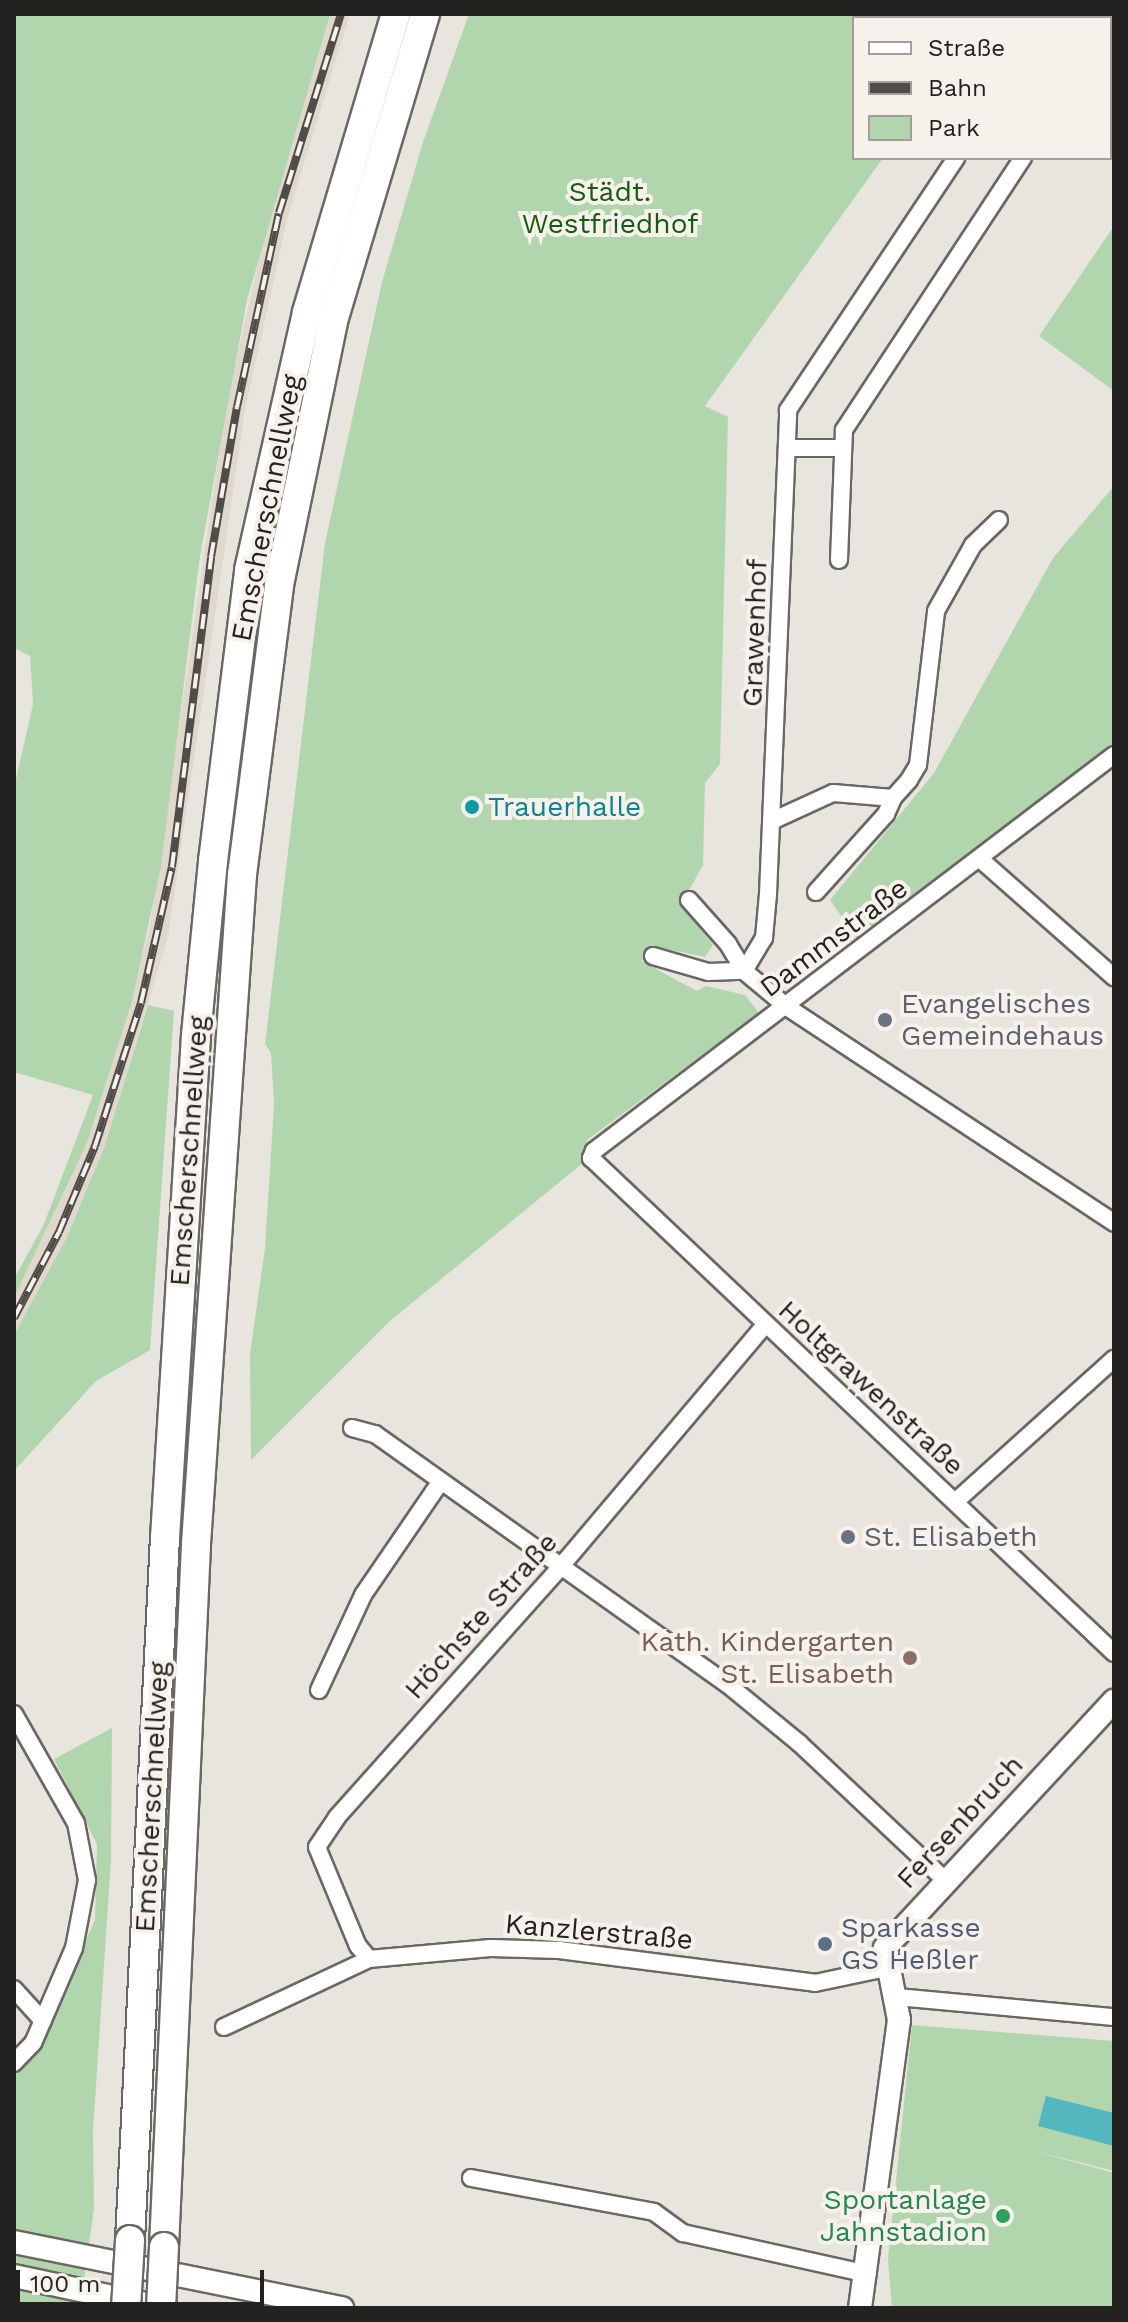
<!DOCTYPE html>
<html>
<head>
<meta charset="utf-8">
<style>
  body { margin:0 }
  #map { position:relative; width:1128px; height:2322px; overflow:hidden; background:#e8e5de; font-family:"Work Sans",sans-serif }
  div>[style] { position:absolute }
  .built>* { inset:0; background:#e0d8cc }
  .green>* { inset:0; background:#b1d6ad }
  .water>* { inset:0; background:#54b7bf }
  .roads { filter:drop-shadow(2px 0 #6b6762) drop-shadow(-2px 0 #6b6762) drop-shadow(0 2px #6b6762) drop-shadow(0 -2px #6b6762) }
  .street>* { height:16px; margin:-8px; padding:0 8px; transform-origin:8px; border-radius:8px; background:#fff }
  .secondary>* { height:22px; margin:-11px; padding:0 11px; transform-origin:11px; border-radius:11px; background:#fff }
  .highway>* { height:28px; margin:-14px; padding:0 14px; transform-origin:14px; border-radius:14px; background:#fff }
  .rail>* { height:8px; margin-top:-4px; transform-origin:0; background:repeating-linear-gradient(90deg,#f6f2eb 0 15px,#4f4c49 0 30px); box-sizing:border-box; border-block:2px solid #4f4c49 }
  .bridges { filter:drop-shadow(2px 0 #6b6762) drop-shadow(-2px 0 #6b6762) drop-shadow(0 2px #6b6762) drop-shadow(0 -2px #6b6762) }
  .highway-bridge>* { height:28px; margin:-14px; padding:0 14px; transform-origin:14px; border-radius:14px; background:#fff }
  .dots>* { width:22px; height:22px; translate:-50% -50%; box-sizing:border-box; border:4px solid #f6f2eb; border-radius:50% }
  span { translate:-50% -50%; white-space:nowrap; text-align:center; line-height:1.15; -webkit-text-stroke:8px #f6f2eb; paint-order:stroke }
  .park-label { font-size:28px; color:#175a11 }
  .street-label { font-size:28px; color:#242220 }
  .culture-label { font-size:28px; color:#0d838f }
  .left { translate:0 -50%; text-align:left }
  .worship-label { font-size:28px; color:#5b616d }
  .education-label { font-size:28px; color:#785e54 }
  .right { translate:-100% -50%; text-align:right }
  .service-label { font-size:28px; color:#4e5e75 }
  .leisure-label { font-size:28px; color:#27864d }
  .frame { position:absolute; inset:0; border:16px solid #242220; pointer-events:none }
  .legend { position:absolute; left:852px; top:16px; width:260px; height:144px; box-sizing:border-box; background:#f6f2eb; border:2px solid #a29f9a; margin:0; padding:10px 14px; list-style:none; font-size:24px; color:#242220 }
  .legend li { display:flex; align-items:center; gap:16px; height:40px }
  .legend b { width:40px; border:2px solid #a29f9a }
  .scale { position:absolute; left:16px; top:2270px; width:248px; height:36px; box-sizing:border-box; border:4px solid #242220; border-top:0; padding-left:10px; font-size:24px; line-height:28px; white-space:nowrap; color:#242220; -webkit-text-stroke:6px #f6f2eb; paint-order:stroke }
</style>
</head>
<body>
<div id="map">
  <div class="built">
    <i style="clip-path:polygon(330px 14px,350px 14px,288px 216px,245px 410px,168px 937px,104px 1148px,67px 1237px,14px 1335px,14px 1298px,87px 1143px,149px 932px,226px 405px,270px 211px)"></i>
  </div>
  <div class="green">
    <i style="clip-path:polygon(14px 14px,330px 14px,247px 300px,200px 556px,161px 866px,132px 1001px,87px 1143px,14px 1298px,14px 1279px,44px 1224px,93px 1095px,14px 1072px,14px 788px,33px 704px,30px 656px,14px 648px)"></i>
    <i style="clip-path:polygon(469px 14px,982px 14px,854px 18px,854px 158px,883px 158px,705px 406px,728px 417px,720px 764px,705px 783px,703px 865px,681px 905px,713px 945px,705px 957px,652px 946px,641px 961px,697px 991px,706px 986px,745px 995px,759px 1013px,587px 1140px,584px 1162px,390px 1321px,251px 1460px,250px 1354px,265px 1248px,274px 1104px,271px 1053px,265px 1044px,325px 543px,382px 282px,423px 142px)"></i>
    <i style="clip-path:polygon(1114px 226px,1114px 391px,1039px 336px)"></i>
    <i style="clip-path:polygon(1114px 486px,1114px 747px,860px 943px,830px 900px,934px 773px,1053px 558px)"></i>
    <i style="clip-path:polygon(148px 1005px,174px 1011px,150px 1350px,96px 1381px,14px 1471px,14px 1335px,67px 1237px,104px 1148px)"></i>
    <i style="clip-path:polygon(112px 1728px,111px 1860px,93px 2131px,94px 2209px,80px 2308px,14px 2308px,14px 2072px,39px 2044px,95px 1920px,97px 1844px,54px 1759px)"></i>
    <i style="clip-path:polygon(912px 2025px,1114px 2041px,1114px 2171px,1027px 2149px,1114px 2173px,1114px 2308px,892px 2308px,888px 2259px)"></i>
  </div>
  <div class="water">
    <i style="clip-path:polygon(1046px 2096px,1114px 2113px,1114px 2146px,1038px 2126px)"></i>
  </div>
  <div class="roads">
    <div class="street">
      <i style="left:1049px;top:18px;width:5px;rotate:-53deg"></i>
      <i style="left:1110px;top:26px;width:7px;rotate:-56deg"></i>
      <i style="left:789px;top:448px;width:52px"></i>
      <i style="left:839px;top:560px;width:130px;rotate:-87.8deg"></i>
      <i style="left:844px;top:430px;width:326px;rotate:-56.7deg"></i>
      <i style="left:1114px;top:755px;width:654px;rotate:142.71deg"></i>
      <i style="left:594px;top:1151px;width:8px;rotate:113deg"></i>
      <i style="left:591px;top:1158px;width:720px;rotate:43.42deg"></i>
      <i style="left:774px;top:820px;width:65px;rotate:-24.6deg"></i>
      <i style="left:833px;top:793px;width:60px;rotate:4.8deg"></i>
      <i style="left:893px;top:798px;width:24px;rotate:-48deg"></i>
      <i style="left:909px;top:780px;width:17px;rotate:-59deg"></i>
      <i style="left:918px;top:765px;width:155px;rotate:-83.3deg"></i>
      <i style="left:936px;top:611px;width:76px;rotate:-60.7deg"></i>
      <i style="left:973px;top:545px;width:36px;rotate:-44deg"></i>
      <i style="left:980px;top:859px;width:179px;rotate:41.4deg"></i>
      <i style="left:816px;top:892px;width:105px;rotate:-48.1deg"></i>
      <i style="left:886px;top:814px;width:17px;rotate:-66deg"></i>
      <i style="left:689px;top:900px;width:59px;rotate:48.4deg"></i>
      <i style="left:728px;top:944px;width:31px;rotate:59deg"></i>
      <i style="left:744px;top:971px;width:56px;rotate:39.9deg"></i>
      <i style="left:787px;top:1007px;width:392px;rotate:33.4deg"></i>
      <i style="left:653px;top:956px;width:57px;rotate:16.2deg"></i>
      <i style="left:708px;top:972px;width:36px;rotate:-2deg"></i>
      <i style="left:744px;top:971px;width:39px;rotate:-59deg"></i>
      <i style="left:764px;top:938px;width:44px;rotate:-84.8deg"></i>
      <i style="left:768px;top:894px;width:484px;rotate:-87.6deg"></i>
      <i style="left:788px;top:410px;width:303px;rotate:-56.3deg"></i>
      <i style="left:352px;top:1428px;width:24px;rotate:15deg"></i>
      <i style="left:375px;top:1434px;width:432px;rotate:35.4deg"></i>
      <i style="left:727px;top:1684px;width:93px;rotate:39.3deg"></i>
      <i style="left:799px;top:1743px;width:202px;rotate:43.2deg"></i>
      <i style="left:955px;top:1502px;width:214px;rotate:-42deg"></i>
      <i style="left:319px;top:1690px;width:105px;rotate:-65.1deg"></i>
      <i style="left:363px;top:1595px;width:138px;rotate:-55.6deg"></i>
      <i style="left:14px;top:1714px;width:125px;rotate:60.4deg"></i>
      <i style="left:76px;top:1823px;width:58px;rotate:79.1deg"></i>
      <i style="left:87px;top:1880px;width:69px;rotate:100.8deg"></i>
      <i style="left:74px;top:1948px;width:103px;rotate:113.3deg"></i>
      <i style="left:33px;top:2043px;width:28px;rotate:134deg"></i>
      <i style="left:369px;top:1959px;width:17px;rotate:-130deg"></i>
      <i style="left:358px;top:1946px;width:107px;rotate:-112.5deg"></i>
      <i style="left:317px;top:1847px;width:36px;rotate:-56deg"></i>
      <i style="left:337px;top:1817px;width:338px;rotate:-48.2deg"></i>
      <i style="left:562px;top:1565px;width:314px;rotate:-49.8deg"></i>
      <i style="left:14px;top:1989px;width:43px;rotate:47.8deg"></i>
      <i style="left:897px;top:1997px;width:218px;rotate:5.3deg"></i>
      <i style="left:224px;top:2027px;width:160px;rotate:-25.1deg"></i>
      <i style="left:369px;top:1959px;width:122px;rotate:-5.2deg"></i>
      <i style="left:491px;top:1948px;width:68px;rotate:1.7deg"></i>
      <i style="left:559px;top:1950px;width:258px;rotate:7.3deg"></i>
      <i style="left:815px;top:1983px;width:73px;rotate:-11.9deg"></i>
      <i style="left:471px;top:2178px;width:186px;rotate:10.5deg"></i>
      <i style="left:654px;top:2212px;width:36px;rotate:36deg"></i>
      <i style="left:683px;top:2233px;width:189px;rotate:12.5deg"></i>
    </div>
    <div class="secondary">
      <i style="left:14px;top:2242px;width:335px;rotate:11.4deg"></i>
      <i style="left:14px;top:2276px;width:154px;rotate:12deg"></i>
      <i style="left:860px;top:2308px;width:291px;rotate:-82.3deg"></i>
      <i style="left:899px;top:2020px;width:73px;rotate:-101deg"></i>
      <i style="left:885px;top:1948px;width:337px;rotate:-47.2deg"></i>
    </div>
    <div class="highway">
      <i style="left:130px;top:2240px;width:703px;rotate:-87.15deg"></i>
      <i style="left:165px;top:1538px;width:504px;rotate:-86.47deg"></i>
      <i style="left:196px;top:1035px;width:175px;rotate:-84.4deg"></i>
      <i style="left:213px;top:861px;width:293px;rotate:-82.9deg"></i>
      <i style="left:249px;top:570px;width:264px;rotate:-77.3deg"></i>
      <i style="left:307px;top:312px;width:311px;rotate:-73.4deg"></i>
      <i style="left:164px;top:2247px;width:704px;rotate:-87.39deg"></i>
      <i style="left:196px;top:1544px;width:671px;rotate:-86.07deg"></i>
      <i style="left:242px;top:875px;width:292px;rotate:-82.7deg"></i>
      <i style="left:279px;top:585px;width:269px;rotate:-78.4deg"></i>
      <i style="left:333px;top:321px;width:320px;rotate:-73.3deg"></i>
    </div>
  </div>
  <div class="rail">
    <i style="left:14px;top:1318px;width:97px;rotate:-62.4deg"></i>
    <i style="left:59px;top:1232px;width:93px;rotate:-67.3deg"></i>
    <i style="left:95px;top:1146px;width:150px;rotate:-72.2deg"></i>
    <i style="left:141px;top:1003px;width:139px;rotate:-77.2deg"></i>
    <i style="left:172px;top:867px;width:312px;rotate:-82.8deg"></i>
    <i style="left:211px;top:557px;width:152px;rotate:-80.2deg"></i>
    <i style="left:237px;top:407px;width:198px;rotate:-77.8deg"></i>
    <i style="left:279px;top:213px;width:208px;rotate:-72.7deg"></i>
  </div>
  <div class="bridges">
    <div class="highway-bridge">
      <i style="left:126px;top:2308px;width:68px;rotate:-86.6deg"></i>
      <i style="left:161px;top:2308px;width:61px;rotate:-87.2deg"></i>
    </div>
  </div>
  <div class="dots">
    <i style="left:472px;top:807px;background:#0f9aa8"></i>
    <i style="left:885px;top:1020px;background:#6b7280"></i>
    <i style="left:848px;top:1537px;background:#6b7280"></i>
    <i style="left:910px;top:1658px;background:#8d6e63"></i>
    <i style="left:825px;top:1944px;background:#5c6f8a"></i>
    <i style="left:1003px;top:2216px;background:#2e9e5b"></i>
  </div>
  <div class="park-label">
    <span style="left:610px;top:208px">Städt.<br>Westfriedhof</span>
  </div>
  <div class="street-label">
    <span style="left:267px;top:508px;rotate:-79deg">Emscherschnellweg</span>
    <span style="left:755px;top:633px;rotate:-88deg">Grawenhof</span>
    <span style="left:834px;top:938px;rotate:-37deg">Dammstraße</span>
    <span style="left:189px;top:1151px;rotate:-86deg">Emscherschnellweg</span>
    <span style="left:871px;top:1388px;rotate:43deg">Holtgrawenstraße</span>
    <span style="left:481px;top:1616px;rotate:-48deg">Höchste Straße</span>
    <span style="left:152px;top:1797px;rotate:-87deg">Emscherschnellweg</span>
    <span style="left:960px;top:1822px;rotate:-47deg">Fersenbruch</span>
    <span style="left:599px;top:1932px;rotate:5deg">Kanzlerstraße</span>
  </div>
  <div class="culture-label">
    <span class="left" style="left:488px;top:807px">Trauerhalle</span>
  </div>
  <div class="worship-label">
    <span class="left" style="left:901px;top:1020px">Evangelisches<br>Gemeindehaus</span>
    <span class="left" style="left:864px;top:1537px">St. Elisabeth</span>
  </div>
  <div class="education-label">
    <span class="right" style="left:894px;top:1658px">Kath. Kindergarten<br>St. Elisabeth</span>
  </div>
  <div class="service-label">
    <span class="left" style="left:841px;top:1944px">Sparkasse<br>GS Heßler</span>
  </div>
  <div class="leisure-label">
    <span class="right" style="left:987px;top:2216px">Sportanlage<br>Jahnstadion</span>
  </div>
  <div class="frame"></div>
  <ul class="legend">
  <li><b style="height:10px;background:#fff"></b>Straße</li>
  <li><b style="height:10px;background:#4f4c49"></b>Bahn</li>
  <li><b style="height:22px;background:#b1d6ad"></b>Park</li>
  </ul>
  <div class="scale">100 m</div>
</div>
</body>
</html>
